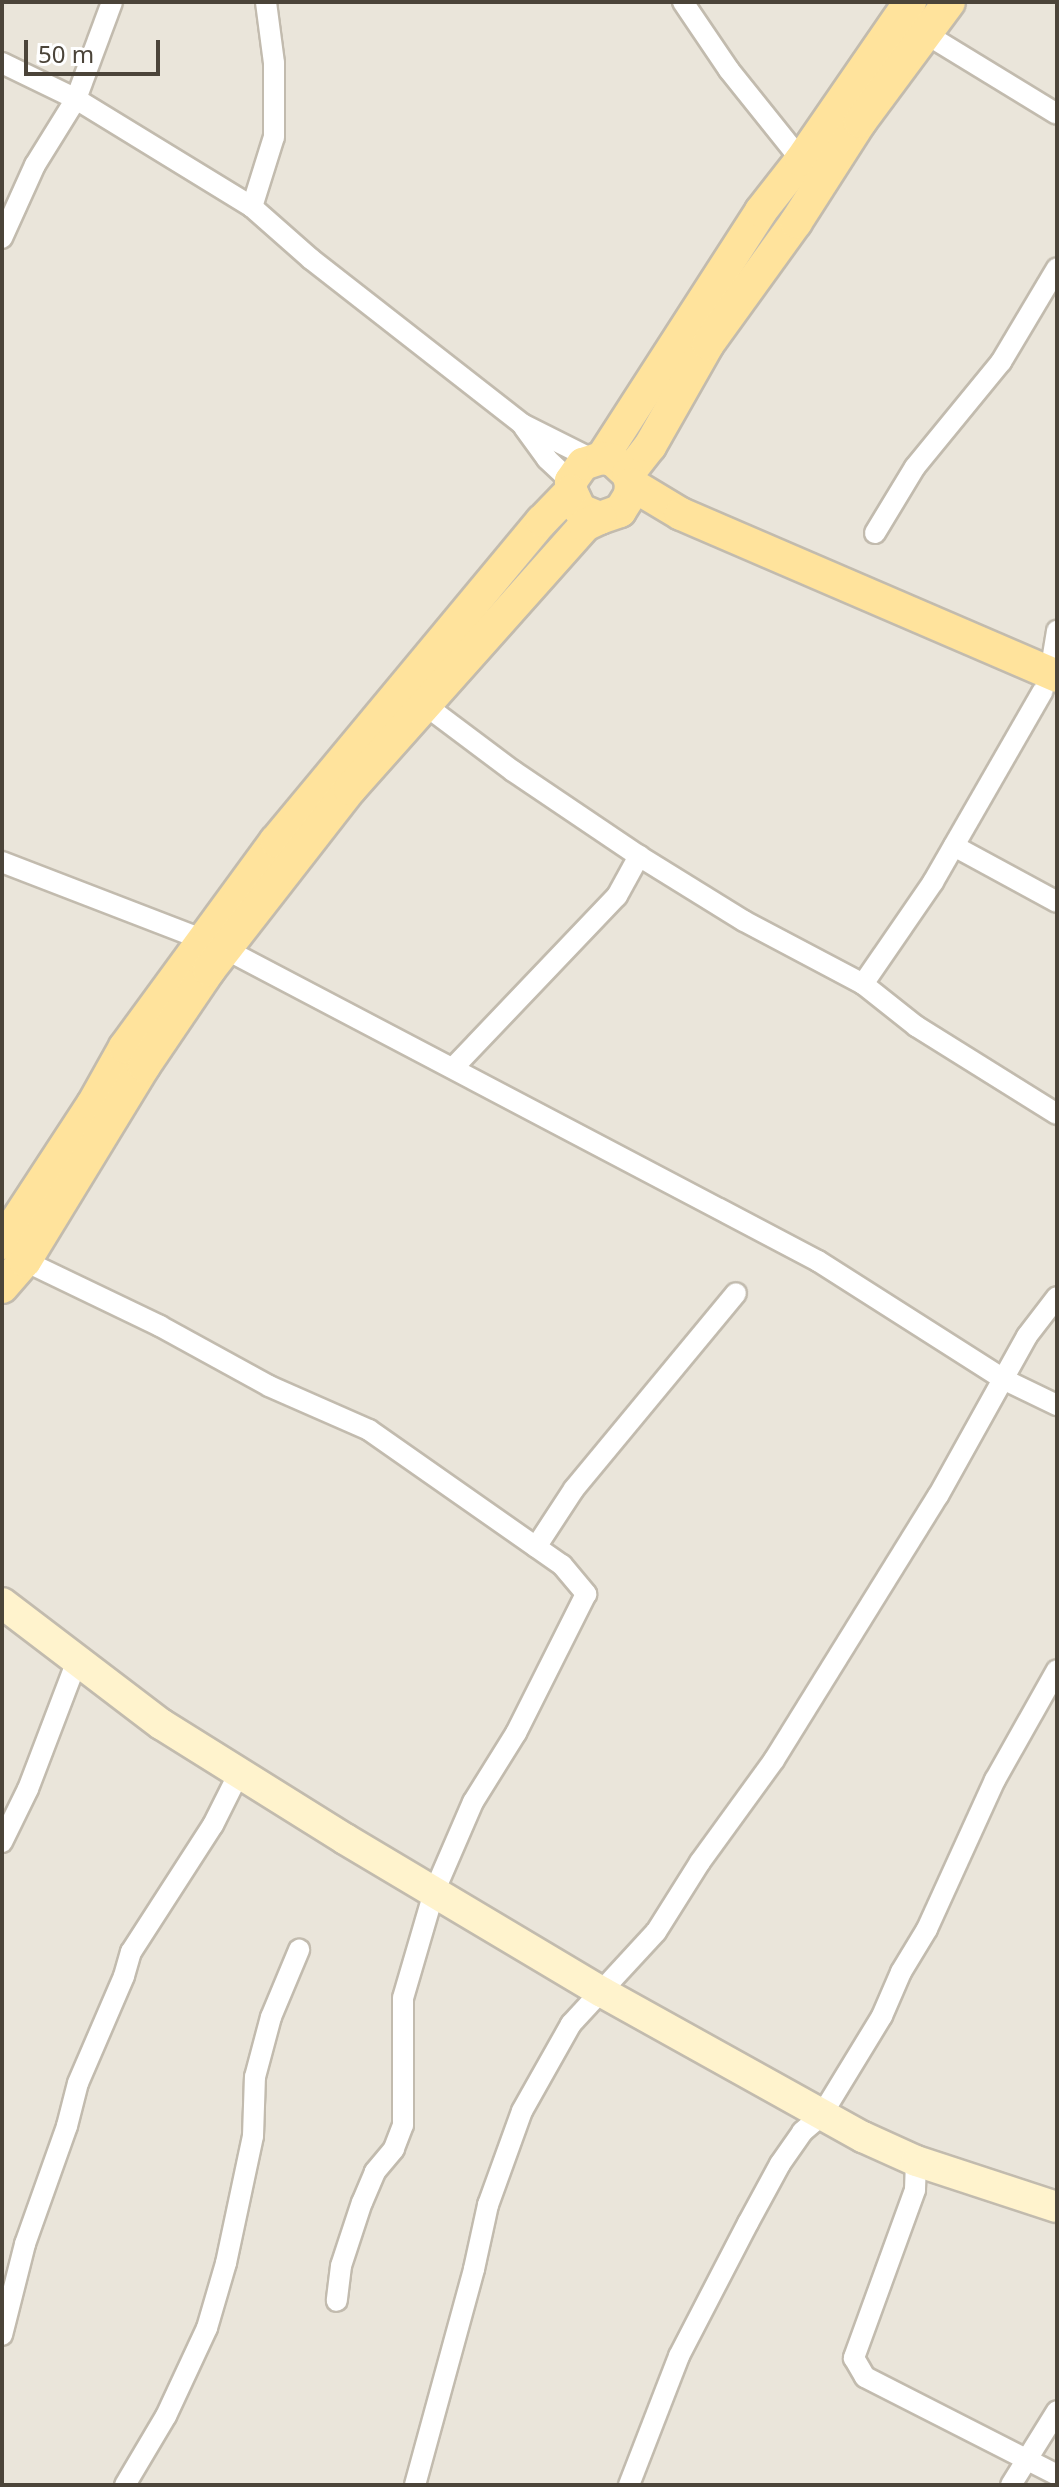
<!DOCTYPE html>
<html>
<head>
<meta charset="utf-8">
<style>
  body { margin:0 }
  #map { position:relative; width:1059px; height:2487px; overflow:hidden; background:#f6f3ec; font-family:"Noto Sans",sans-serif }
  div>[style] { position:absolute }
  .residential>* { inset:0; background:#eae5da }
  .roads { filter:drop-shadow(2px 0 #c2bbae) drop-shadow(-2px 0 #c2bbae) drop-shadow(0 2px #c2bbae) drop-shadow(0 -2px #c2bbae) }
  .street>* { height:20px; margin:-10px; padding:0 10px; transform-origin:10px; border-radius:10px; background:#fff }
  .secondary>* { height:30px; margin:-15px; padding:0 15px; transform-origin:15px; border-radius:15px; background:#fff3cd }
  .primary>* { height:32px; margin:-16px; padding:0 16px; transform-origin:16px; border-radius:16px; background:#ffe39c }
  span { translate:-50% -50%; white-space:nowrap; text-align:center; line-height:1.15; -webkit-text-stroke:6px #fff; paint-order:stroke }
  .frame { position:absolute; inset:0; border:4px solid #4b4439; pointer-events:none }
  .scale { position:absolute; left:24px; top:40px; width:136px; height:36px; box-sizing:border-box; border:4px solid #4b4439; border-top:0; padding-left:10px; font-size:24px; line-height:28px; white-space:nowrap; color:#4b4439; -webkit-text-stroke:6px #fff; paint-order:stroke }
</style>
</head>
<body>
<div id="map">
  <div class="residential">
    <i style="clip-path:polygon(2px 2px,1057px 2px,1057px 2485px,2px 2485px)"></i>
  </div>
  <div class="roads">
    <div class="street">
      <i style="left:683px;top:2px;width:82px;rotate:55.9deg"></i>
      <i style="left:729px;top:70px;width:115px;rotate:51.3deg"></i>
      <i style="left:926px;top:34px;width:153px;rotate:31.4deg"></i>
      <i style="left:2px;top:63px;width:82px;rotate:25.9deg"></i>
      <i style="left:76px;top:99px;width:206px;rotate:31.5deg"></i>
      <i style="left:252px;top:207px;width:79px;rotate:41.4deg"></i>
      <i style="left:311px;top:259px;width:268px;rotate:38deg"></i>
      <i style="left:522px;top:424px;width:78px;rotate:26.6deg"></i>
      <i style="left:252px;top:207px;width:73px;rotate:-72.6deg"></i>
      <i style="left:274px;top:137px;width:74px;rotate:-90deg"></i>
      <i style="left:274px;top:63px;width:62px;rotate:-97.5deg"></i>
      <i style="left:2px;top:238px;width:80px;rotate:-65.7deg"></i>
      <i style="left:35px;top:165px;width:78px;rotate:-58.2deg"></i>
      <i style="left:76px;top:99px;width:103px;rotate:-69.6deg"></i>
      <i style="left:524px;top:427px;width:39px;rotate:54deg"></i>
      <i style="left:547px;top:459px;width:33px;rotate:43deg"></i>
      <i style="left:875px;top:533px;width:77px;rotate:-58.8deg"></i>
      <i style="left:915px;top:467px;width:136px;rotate:-50.7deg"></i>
      <i style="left:1001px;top:362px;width:109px;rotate:-59.2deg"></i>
      <i style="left:1050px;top:673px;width:43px;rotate:-80.5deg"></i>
      <i style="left:425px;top:705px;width:110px;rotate:36.9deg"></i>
      <i style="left:513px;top:771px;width:152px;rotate:34deg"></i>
      <i style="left:639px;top:856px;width:123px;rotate:31.8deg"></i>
      <i style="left:744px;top:921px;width:135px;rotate:27.9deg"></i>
      <i style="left:863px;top:984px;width:68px;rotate:38.4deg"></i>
      <i style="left:916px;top:1026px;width:166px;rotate:32deg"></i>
      <i style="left:954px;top:846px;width:117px;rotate:28.5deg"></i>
      <i style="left:2px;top:862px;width:214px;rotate:21.1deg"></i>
      <i style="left:227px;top:950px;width:668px;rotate:27.75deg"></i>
      <i style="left:818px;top:1261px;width:222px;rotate:32.5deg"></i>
      <i style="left:1005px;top:1380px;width:58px;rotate:25.7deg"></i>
      <i style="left:863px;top:984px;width:124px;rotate:-55.5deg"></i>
      <i style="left:933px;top:882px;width:220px;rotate:-60.1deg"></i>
      <i style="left:454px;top:1067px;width:236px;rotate:-46.4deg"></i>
      <i style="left:617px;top:896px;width:46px;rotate:-61.2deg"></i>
      <i style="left:25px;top:1261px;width:150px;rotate:25.7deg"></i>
      <i style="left:160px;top:1326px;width:124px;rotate:28.8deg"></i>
      <i style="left:269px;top:1386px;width:109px;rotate:23.7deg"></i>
      <i style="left:369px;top:1430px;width:236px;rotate:35deg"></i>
      <i style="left:562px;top:1565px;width:38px;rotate:50deg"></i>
      <i style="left:586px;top:1594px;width:156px;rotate:116.7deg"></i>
      <i style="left:516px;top:1733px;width:81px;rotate:121.9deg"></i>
      <i style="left:473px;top:1802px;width:98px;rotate:113.4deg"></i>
      <i style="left:434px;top:1892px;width:110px;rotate:106.3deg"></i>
      <i style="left:403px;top:1998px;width:127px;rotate:90deg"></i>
      <i style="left:403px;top:2125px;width:26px;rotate:111deg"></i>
      <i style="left:394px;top:2149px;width:30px;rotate:130deg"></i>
      <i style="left:375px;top:2172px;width:33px;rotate:113deg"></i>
      <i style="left:362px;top:2202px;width:67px;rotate:108.2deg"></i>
      <i style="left:341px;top:2266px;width:35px;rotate:97deg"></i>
      <i style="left:536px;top:1547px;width:69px;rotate:-56.8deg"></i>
      <i style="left:574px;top:1489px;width:254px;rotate:-50.4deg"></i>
      <i style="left:2px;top:1842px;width:59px;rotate:-63.9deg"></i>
      <i style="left:28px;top:1789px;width:137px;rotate:-69.1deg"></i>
      <i style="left:916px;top:2161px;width:29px;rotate:92deg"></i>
      <i style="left:915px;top:2190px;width:179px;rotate:110deg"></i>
      <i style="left:854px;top:2358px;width:22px;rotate:60deg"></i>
      <i style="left:865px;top:2377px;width:216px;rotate:27deg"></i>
      <i style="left:2px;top:2335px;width:94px;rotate:-75.8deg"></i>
      <i style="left:25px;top:2244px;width:125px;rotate:-70.4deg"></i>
      <i style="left:67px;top:2126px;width:44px;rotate:-75.7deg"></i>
      <i style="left:78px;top:2083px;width:116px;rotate:-66.7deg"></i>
      <i style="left:124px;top:1976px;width:25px;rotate:-74deg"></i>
      <i style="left:131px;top:1952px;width:151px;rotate:-57.2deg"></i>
      <i style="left:213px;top:1825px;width:58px;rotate:-63.4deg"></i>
      <i style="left:125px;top:2485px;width:80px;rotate:-59.3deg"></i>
      <i style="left:166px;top:2416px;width:97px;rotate:-65deg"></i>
      <i style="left:207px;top:2328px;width:68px;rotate:-73.7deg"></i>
      <i style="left:226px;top:2263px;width:130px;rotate:-78deg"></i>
      <i style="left:253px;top:2136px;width:59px;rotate:-88.1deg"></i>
      <i style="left:255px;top:2077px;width:62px;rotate:-75.1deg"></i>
      <i style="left:271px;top:2017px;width:73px;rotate:-67.3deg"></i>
      <i style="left:415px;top:2485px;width:224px;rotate:-74.7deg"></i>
      <i style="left:474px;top:2269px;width:66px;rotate:-77.7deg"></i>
      <i style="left:488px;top:2205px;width:100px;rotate:-70.1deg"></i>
      <i style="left:522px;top:2111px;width:100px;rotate:-60.6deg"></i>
      <i style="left:571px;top:2024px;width:125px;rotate:-47.3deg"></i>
      <i style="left:656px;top:1932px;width:83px;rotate:-57.8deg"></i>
      <i style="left:700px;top:1862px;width:126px;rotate:-54deg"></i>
      <i style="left:774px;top:1760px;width:311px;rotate:-58.2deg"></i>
      <i style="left:938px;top:1496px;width:183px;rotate:-60.9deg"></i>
      <i style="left:1027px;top:1336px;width:49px;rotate:-52.4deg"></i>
      <i style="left:629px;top:2485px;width:138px;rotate:-68.8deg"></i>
      <i style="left:679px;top:2356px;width:150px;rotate:-62.6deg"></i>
      <i style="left:748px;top:2223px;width:67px;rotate:-61.5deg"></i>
      <i style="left:780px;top:2164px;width:39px;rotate:-55deg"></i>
      <i style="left:802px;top:2132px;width:25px;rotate:-40deg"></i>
      <i style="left:821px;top:2116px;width:117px;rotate:-58.6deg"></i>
      <i style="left:882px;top:2016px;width:48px;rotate:-66.6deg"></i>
      <i style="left:901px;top:1972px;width:50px;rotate:-58.8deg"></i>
      <i style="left:927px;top:1929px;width:164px;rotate:-65.5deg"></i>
      <i style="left:995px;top:1780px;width:126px;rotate:-60.6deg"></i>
      <i style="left:1011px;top:2485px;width:87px;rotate:-58.1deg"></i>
    </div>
    <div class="secondary">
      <i style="left:2px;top:1603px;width:200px;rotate:37.3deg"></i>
      <i style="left:161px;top:1724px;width:217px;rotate:32deg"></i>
      <i style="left:345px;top:1839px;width:299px;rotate:30.8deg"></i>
      <i style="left:602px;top:1992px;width:299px;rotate:29.1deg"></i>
      <i style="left:863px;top:2137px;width:58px;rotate:24.4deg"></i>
      <i style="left:916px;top:2161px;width:148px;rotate:18.1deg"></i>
    </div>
    <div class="primary">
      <i style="left:602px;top:458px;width:294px;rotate:-57.2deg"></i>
      <i style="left:761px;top:211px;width:65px;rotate:-51.9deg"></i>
      <i style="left:801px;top:160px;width:192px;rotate:-55.4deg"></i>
      <i style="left:628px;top:474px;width:36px;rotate:-52deg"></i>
      <i style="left:650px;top:446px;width:117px;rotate:-60.4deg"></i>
      <i style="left:708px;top:344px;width:150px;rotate:-54.2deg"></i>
      <i style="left:796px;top:222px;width:119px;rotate:-57.4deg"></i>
      <i style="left:860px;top:122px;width:149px;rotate:-53.4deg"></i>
      <i style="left:631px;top:484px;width:11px;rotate:95deg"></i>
      <i style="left:630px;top:495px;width:19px;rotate:122deg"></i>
      <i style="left:620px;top:511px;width:21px;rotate:161deg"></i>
      <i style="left:600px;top:518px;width:22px;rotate:-158deg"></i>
      <i style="left:580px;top:510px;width:21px;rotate:-115deg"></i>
      <i style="left:571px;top:491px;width:10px;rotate:-90deg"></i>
      <i style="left:571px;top:481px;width:21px;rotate:-55deg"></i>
      <i style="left:583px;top:464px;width:20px;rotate:-18deg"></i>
      <i style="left:602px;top:458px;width:11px;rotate:10deg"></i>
      <i style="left:613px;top:460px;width:21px;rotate:43deg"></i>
      <i style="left:628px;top:474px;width:10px;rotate:73deg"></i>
      <i style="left:631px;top:484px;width:58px;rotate:31deg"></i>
      <i style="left:681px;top:514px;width:409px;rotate:23.3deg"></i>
      <i style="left:2px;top:1243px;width:166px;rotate:-56.8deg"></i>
      <i style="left:93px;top:1104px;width:65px;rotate:-60.7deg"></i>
      <i style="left:125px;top:1047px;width:255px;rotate:-53.8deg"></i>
      <i style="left:276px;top:841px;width:416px;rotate:-50.3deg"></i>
      <i style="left:542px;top:521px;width:42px;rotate:-46deg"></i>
      <i style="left:2px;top:1287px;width:35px;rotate:-49deg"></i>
      <i style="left:25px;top:1261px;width:228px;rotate:-58.6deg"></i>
      <i style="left:144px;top:1066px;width:116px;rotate:-55.9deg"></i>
      <i style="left:209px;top:970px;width:229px;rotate:-52.1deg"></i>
      <i style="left:350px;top:789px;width:353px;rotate:-48.3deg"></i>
      <i style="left:585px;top:525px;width:17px;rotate:-25deg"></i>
    </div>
  </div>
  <div class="frame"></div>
  <div class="scale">50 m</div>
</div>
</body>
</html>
